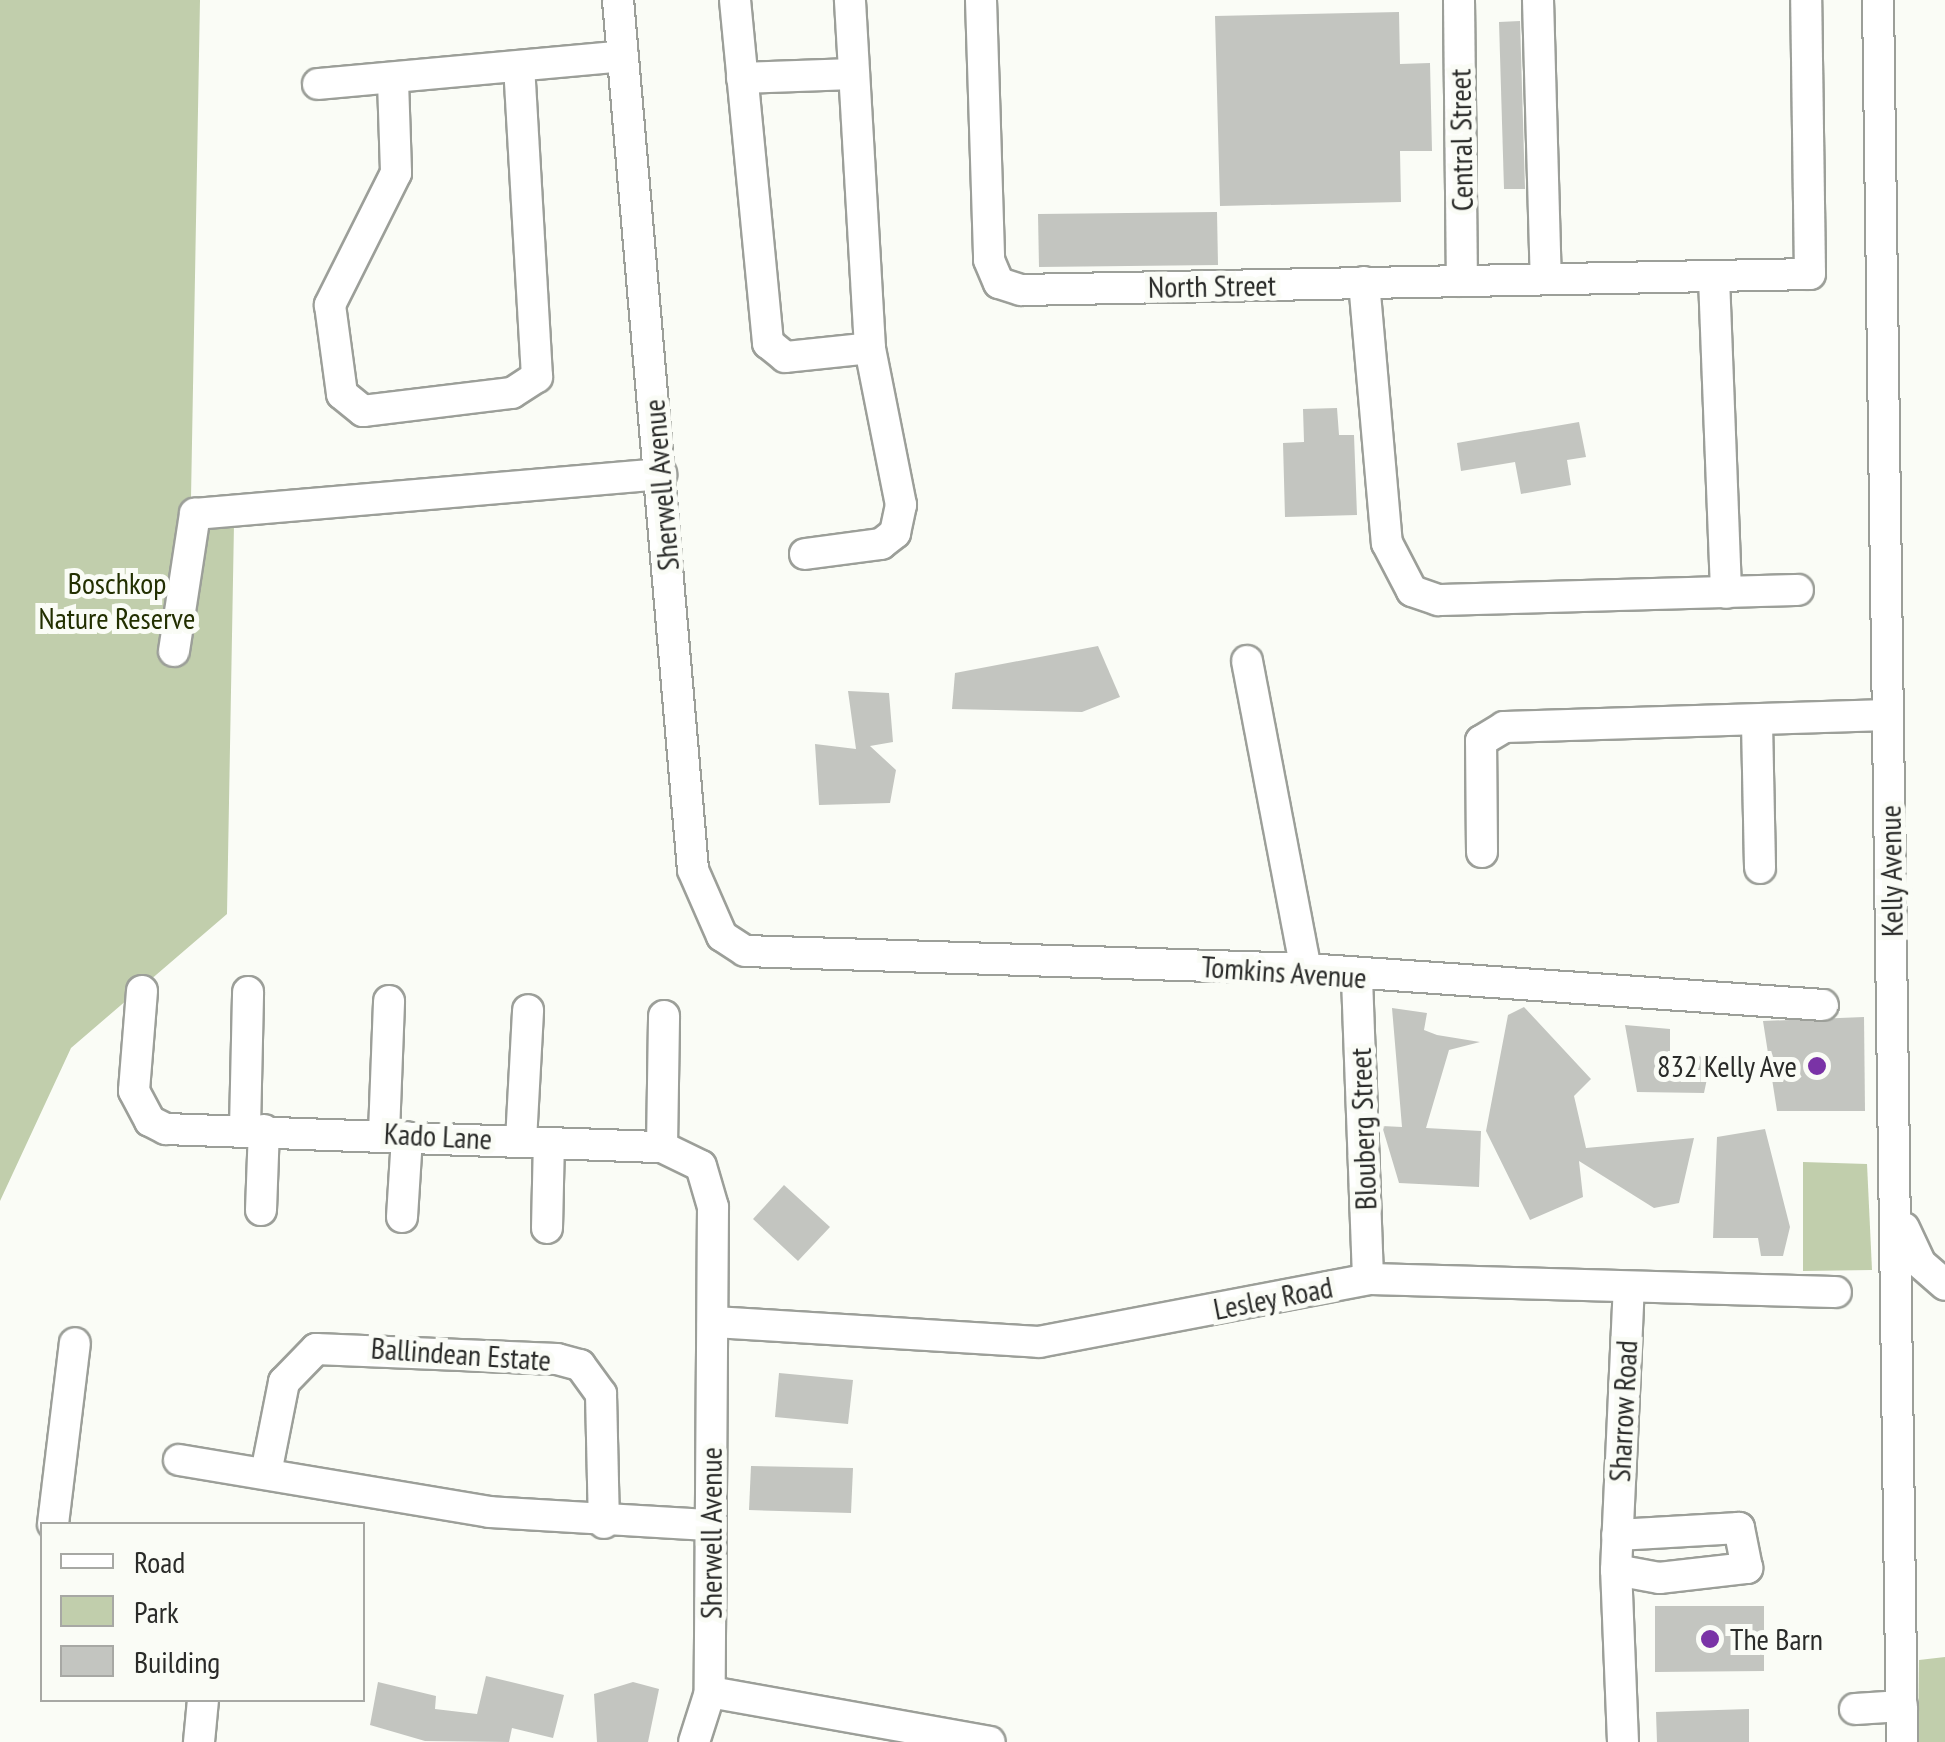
<!DOCTYPE html>
<html>
<head>
<meta charset="utf-8">
<style>
  body { margin:0 }
  #map { position:relative; width:1945px; height:1742px; overflow:hidden; background:#fafcf6; font-family:"PT Sans Narrow",sans-serif }
  div>[style] { position:absolute }
  .green>* { inset:0; background:#c1ceac }
  .building>* { inset:0; background:#c3c5c0 }
  .roads { filter:drop-shadow(2px 0 #9c9f99) drop-shadow(-2px 0 #9c9f99) drop-shadow(0 2px #9c9f99) drop-shadow(0 -2px #9c9f99) }
  .minor>* { height:30px; margin:-15px; padding:0 15px; transform-origin:15px; border-radius:15px; background:#fff }
  .dots>* { width:28px; height:28px; translate:-50% -50%; box-sizing:border-box; border:5px solid #fafcf6; border-radius:50% }
  span { translate:-50% -50%; white-space:nowrap; text-align:center; line-height:1.15; -webkit-text-stroke:10px #fafcf6; paint-order:stroke }
  .street-label { font-size:30px; color:#2a2b29 }
  .park-label { font-size:30px; color:#222f00 }
  .poi-label { font-size:30px; color:#2a2b29 }
  .right { translate:-100% -50%; text-align:right }
  .left { translate:0 -50%; text-align:left }
  .legend { position:absolute; left:40px; top:1522px; width:325px; height:180px; box-sizing:border-box; background:#fafcf6; border:2px solid #a7a8a4; margin:0; padding:12px 18px; list-style:none; font-size:30px; color:#2a2b29 }
  .legend li { display:flex; align-items:center; gap:20px; height:50px }
  .legend b { width:50px; border:2px solid #a7a8a4 }
</style>
</head>
<body>
<div id="map">
  <div class="green">
    <i style="clip-path:polygon(0 0,200px 0,191px 498px,234px 524px,227px 914px,71px 1048px,0 1201px)"></i>
    <i style="clip-path:polygon(1803px 1162px,1867px 1164px,1872px 1270px,1803px 1271px)"></i>
    <i style="clip-path:polygon(1945px 1657px,1945px 1742px,1918px 1742px,1919px 1660px)"></i>
  </div>
  <div class="building">
    <i style="clip-path:polygon(1399px 12px,1400px 64px,1430px 63px,1432px 151px,1400px 151px,1401px 202px,1220px 206px,1215px 16px)"></i>
    <i style="clip-path:polygon(1520px 21px,1525px 189px,1504px 189px,1499px 22px)"></i>
    <i style="clip-path:polygon(1217px 212px,1218px 265px,1039px 267px,1038px 214px)"></i>
    <i style="clip-path:polygon(1337px 408px,1339px 435px,1354px 435px,1357px 515px,1285px 517px,1283px 443px,1304px 442px,1303px 409px)"></i>
    <i style="clip-path:polygon(1579px 422px,1586px 457px,1567px 460px,1571px 485px,1521px 494px,1515px 462px,1461px 471px,1457px 443px)"></i>
    <i style="clip-path:polygon(1098px 646px,1120px 697px,1082px 712px,952px 709px,955px 673px)"></i>
    <i style="clip-path:polygon(848px 691px,889px 693px,893px 742px,870px 746px,896px 770px,890px 803px,819px 805px,815px 744px,856px 749px)"></i>
    <i style="clip-path:polygon(1524px 1007px,1591px 1079px,1574px 1096px,1586px 1148px,1694px 1138px,1679px 1203px,1654px 1208px,1579px 1161px,1583px 1197px,1530px 1220px,1486px 1131px,1508px 1015px)"></i>
    <i style="clip-path:polygon(1392px 1008px,1427px 1013px,1424px 1030px,1437px 1035px,1480px 1042px,1449px 1050px,1426px 1128px,1481px 1131px,1479px 1187px,1399px 1183px,1382px 1126px,1402px 1127px)"></i>
    <i style="clip-path:polygon(1864px 1017px,1865px 1111px,1777px 1111px,1763px 1021px)"></i>
    <i style="clip-path:polygon(1625px 1025px,1670px 1029px,1670px 1055px,1730px 1058px,1729px 1076px,1708px 1074px,1704px 1093px,1637px 1092px)"></i>
    <i style="clip-path:polygon(1765px 1129px,1790px 1227px,1783px 1256px,1761px 1256px,1758px 1238px,1713px 1238px,1717px 1137px)"></i>
    <i style="clip-path:polygon(784px 1185px,830px 1227px,798px 1261px,753px 1219px)"></i>
    <i style="clip-path:polygon(779px 1373px,853px 1380px,848px 1424px,775px 1417px)"></i>
    <i style="clip-path:polygon(751px 1466px,853px 1468px,851px 1513px,749px 1510px)"></i>
    <i style="clip-path:polygon(1655px 1606px,1764px 1606px,1764px 1671px,1655px 1672px)"></i>
    <i style="clip-path:polygon(486px 1676px,564px 1695px,553px 1738px,512px 1728px,509px 1742px,425px 1741px,370px 1725px,378px 1682px,436px 1696px,435px 1709px,477px 1714px)"></i>
    <i style="clip-path:polygon(633px 1682px,659px 1689px,648px 1742px,597px 1742px,594px 1694px)"></i>
    <i style="clip-path:polygon(1749px 1709px,1749px 1742px,1657px 1742px,1656px 1712px)"></i>
  </div>
  <div class="roads">
    <div class="minor">
      <i style="left:618px;top:0;width:873px;rotate:85.07deg"></i>
      <i style="left:693px;top:870px;width:72px;rotate:66.3deg"></i>
      <i style="left:722px;top:936px;width:27px;rotate:33deg"></i>
      <i style="left:745px;top:951px;width:561px;rotate:1.84deg"></i>
      <i style="left:1306px;top:969px;width:518px;rotate:3.98deg"></i>
      <i style="left:735px;top:0;width:345px;rotate:84.5deg"></i>
      <i style="left:768px;top:343px;width:22px;rotate:39deg"></i>
      <i style="left:785px;top:357px;width:85px;rotate:-6deg"></i>
      <i style="left:981px;top:0;width:260px;rotate:88.2deg"></i>
      <i style="left:989px;top:260px;width:25px;rotate:67deg"></i>
      <i style="left:999px;top:283px;width:23px;rotate:18deg"></i>
      <i style="left:1021px;top:290px;width:789px;rotate:-1.16deg"></i>
      <i style="left:1810px;top:274px;width:274px;rotate:-90.8deg"></i>
      <i style="left:1459px;top:0;width:281px;rotate:89.4deg"></i>
      <i style="left:1538px;top:0;width:279px;rotate:88.4deg"></i>
      <i style="left:1878px;top:0;width:1742px;rotate:89.21deg"></i>
      <i style="left:742px;top:78px;width:110px;rotate:-2.1deg"></i>
      <i style="left:393px;top:81px;width:92px;rotate:88.1deg"></i>
      <i style="left:396px;top:173px;width:148px;rotate:116.6deg"></i>
      <i style="left:330px;top:305px;width:90px;rotate:82.3deg"></i>
      <i style="left:342px;top:394px;width:27px;rotate:39deg"></i>
      <i style="left:363px;top:411px;width:150px;rotate:-6.9deg"></i>
      <i style="left:512px;top:393px;width:30px;rotate:-33deg"></i>
      <i style="left:537px;top:377px;width:309px;rotate:-93.3deg"></i>
      <i style="left:318px;top:84px;width:306px;rotate:-5.2deg"></i>
      <i style="left:1714px;top:278px;width:315px;rotate:87.8deg"></i>
      <i style="left:1364px;top:282px;width:262px;rotate:85deg"></i>
      <i style="left:1387px;top:543px;width:54px;rotate:62.5deg"></i>
      <i style="left:1412px;top:591px;width:28px;rotate:19deg"></i>
      <i style="left:1438px;top:600px;width:360px;rotate:-1.6deg"></i>
      <i style="left:805px;top:554px;width:77px;rotate:-7.5deg"></i>
      <i style="left:881px;top:544px;width:18px;rotate:-38deg"></i>
      <i style="left:895px;top:533px;width:29px;rotate:-78deg"></i>
      <i style="left:901px;top:505px;width:160px;rotate:-101.2deg"></i>
      <i style="left:870px;top:348px;width:349px;rotate:-93.3deg"></i>
      <i style="left:174px;top:651px;width:139px;rotate:-81.3deg"></i>
      <i style="left:195px;top:514px;width:468px;rotate:-4.9deg"></i>
      <i style="left:1247px;top:661px;width:314px;rotate:79.2deg"></i>
      <i style="left:1757px;top:723px;width:145px;rotate:88.8deg"></i>
      <i style="left:1482px;top:852px;width:111px;rotate:-90.5deg"></i>
      <i style="left:1481px;top:741px;width:27px;rotate:-31deg"></i>
      <i style="left:1504px;top:727px;width:384px;rotate:-1.8deg"></i>
      <i style="left:1357px;top:978px;width:301px;rotate:87.9deg"></i>
      <i style="left:142px;top:991px;width:100px;rotate:94.6deg"></i>
      <i style="left:134px;top:1091px;width:34px;rotate:62deg"></i>
      <i style="left:150px;top:1121px;width:18px;rotate:27deg"></i>
      <i style="left:166px;top:1129px;width:496px;rotate:2.1deg"></i>
      <i style="left:662px;top:1147px;width:43px;rotate:26deg"></i>
      <i style="left:701px;top:1166px;width:43px;rotate:73.7deg"></i>
      <i style="left:713px;top:1207px;width:485px;rotate:90.4deg"></i>
      <i style="left:710px;top:1692px;width:52px;rotate:107.7deg"></i>
      <i style="left:245px;top:1128px;width:136px;rotate:-88.7deg"></i>
      <i style="left:384px;top:1133px;width:132px;rotate:-87.8deg"></i>
      <i style="left:521px;top:1141px;width:131px;rotate:-86.9deg"></i>
      <i style="left:662px;top:1147px;width:131px;rotate:-89.1deg"></i>
      <i style="left:261px;top:1210px;width:80px;rotate:-87.9deg"></i>
      <i style="left:402px;top:1217px;width:80px;rotate:-86.4deg"></i>
      <i style="left:547px;top:1228px;width:85px;rotate:-88.7deg"></i>
      <i style="left:1904px;top:1228px;width:38px;rotate:65deg"></i>
      <i style="left:1920px;top:1263px;width:33px;rotate:41deg"></i>
      <i style="left:713px;top:1322px;width:327px;rotate:3.5deg"></i>
      <i style="left:1039px;top:1342px;width:335px;rotate:-10.8deg"></i>
      <i style="left:1368px;top:1279px;width:468px;rotate:1.6deg"></i>
      <i style="left:179px;top:1460px;width:314px;rotate:9.5deg"></i>
      <i style="left:489px;top:1512px;width:221px;rotate:3.4deg"></i>
      <i style="left:266px;top:1473px;width:93px;rotate:-78.8deg"></i>
      <i style="left:284px;top:1382px;width:46px;rotate:-45.9deg"></i>
      <i style="left:316px;top:1349px;width:241px;rotate:2.4deg"></i>
      <i style="left:557px;top:1359px;width:24px;rotate:15deg"></i>
      <i style="left:580px;top:1365px;width:36px;rotate:54deg"></i>
      <i style="left:601px;top:1394px;width:129px;rotate:88.7deg"></i>
      <i style="left:53px;top:1524px;width:182px;rotate:-83.1deg"></i>
      <i style="left:1616px;top:1570px;width:44px;rotate:10.5deg"></i>
      <i style="left:1659px;top:1578px;width:89px;rotate:-6.5deg"></i>
      <i style="left:1747px;top:1568px;width:41px;rotate:-101.3deg"></i>
      <i style="left:1739px;top:1528px;width:122px;rotate:176.7deg"></i>
      <i style="left:710px;top:1692px;width:284px;rotate:10.1deg"></i>
      <i style="left:1855px;top:1709px;width:47px;rotate:-3.7deg"></i>
      <i style="left:199px;top:1742px;width:42px;rotate:-84.6deg"></i>
      <i style="left:1623px;top:1742px;width:172px;rotate:-92.3deg"></i>
      <i style="left:1616px;top:1570px;width:282px;rotate:-87.4deg"></i>
    </div>
  </div>
  <div class="dots">
    <i style="left:1817px;top:1066px;background:#7a33a6"></i>
    <i style="left:1710px;top:1639px;background:#7a33a6"></i>
  </div>
  <div class="street-label">
    <span style="left:1461px;top:140px;rotate:-91deg">Central Street</span>
    <span style="left:1212px;top:286px;rotate:-1deg">North Street</span>
    <span style="left:661px;top:485px;rotate:-95deg">Sherwell Avenue</span>
    <span style="left:1891px;top:871px;rotate:-91deg">Kelly Avenue</span>
    <span style="left:1284px;top:972px;rotate:4deg">Tomkins Avenue</span>
    <span style="left:1363px;top:1129px;rotate:-92deg">Blouberg Street</span>
    <span style="left:438px;top:1136px;rotate:3deg">Kado Lane</span>
    <span style="left:1273px;top:1298px;rotate:-11deg">Lesley Road</span>
    <span style="left:461px;top:1354px;rotate:4deg">Ballindean Estate</span>
    <span style="left:1623px;top:1411px;rotate:-87deg">Sharrow Road</span>
    <span style="left:711px;top:1533px;rotate:-90deg">Sherwell Avenue</span>
  </div>
  <div class="park-label">
    <span style="left:117px;top:600px">Boschkop<br>Nature Reserve</span>
  </div>
  <div class="poi-label">
    <span class="right" style="left:1797px;top:1066px">832 Kelly Ave</span>
    <span class="left" style="left:1730px;top:1639px">The Barn</span>
  </div>
  <ul class="legend">
  <li><b style="height:12px;background:#fff"></b>Road</li>
  <li><b style="height:28px;background:#c1ceac"></b>Park</li>
  <li><b style="height:28px;background:#c3c5c0"></b>Building</li>
  </ul>
</div>
</body>
</html>
